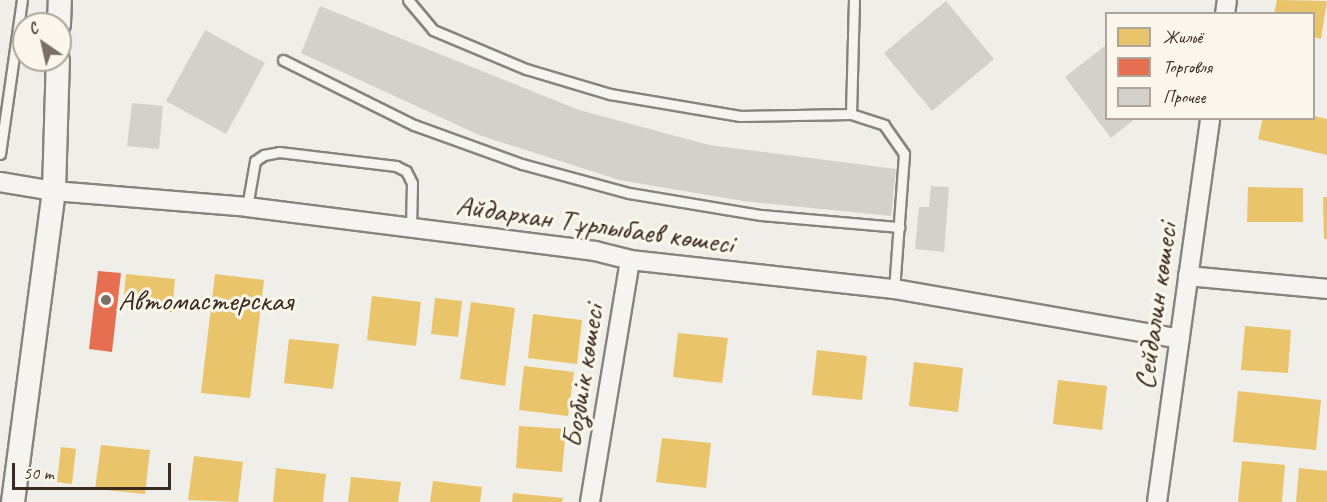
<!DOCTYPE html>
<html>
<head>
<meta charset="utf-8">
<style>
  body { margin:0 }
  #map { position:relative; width:1327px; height:502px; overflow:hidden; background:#f0eee8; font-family:Caveat,sans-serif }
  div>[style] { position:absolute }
  .homes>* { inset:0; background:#e9c46a }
  .shops>* { inset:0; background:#e76f51 }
  .building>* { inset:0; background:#d4d1cc }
  .roads { filter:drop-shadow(2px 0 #88837e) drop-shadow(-2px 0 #88837e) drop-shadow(0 2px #88837e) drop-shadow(0 -2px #88837e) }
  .service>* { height:9px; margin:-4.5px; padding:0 4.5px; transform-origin:4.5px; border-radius:4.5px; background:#f5f4f0 }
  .minor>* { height:18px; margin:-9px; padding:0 9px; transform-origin:9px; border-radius:9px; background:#f5f4f0 }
  .tertiary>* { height:22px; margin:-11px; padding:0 11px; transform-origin:11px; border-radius:11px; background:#f5f4f0 }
  .dots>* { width:16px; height:16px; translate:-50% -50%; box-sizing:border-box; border:3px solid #fbf7ec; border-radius:50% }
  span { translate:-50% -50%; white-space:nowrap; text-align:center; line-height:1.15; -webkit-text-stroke:6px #fbf7ec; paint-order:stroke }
  .street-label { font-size:30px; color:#3b2a1e }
  .poi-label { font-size:30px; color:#3b2a1e }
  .left { translate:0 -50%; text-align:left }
  .legend { position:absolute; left:1105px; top:12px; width:210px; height:108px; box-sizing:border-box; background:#fbf7ec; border:2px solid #aea59a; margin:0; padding:8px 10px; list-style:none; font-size:18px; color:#3b2a1e }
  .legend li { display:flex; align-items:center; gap:12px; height:30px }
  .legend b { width:30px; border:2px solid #aea59a }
  .north { position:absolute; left:12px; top:12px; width:60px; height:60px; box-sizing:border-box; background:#fbf7ec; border:2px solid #aea59a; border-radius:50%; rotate:326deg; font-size:16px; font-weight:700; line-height:24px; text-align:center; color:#3b2a1e }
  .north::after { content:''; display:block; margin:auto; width:21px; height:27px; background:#7a6f65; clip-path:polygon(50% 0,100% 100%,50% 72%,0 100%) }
  .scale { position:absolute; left:12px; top:463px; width:159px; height:27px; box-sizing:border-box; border:3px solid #3b2a1e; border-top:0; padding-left:8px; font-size:18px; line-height:21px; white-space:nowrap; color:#3b2a1e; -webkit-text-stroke:4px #fbf7ec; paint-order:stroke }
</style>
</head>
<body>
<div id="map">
  <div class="homes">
    <i style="clip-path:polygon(1277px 0,1327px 1px,1321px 39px,1314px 37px,1314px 14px,1274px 14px)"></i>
    <i style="clip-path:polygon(1314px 116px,1327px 119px,1327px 155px,1258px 139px,1263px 118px)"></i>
    <i style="clip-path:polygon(1248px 187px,1303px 188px,1303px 222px,1247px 222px)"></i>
    <i style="clip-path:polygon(1323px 197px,1327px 197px,1327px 239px,1324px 239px)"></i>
    <i style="clip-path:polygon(126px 274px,175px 279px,172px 312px,123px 306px)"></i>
    <i style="clip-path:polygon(215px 274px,264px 280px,250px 398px,201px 393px)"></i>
    <i style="clip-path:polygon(372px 296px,421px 302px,416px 346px,367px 340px)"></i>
    <i style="clip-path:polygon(435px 298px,462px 301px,458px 337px,431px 334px)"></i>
    <i style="clip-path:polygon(471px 302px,515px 308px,505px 386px,460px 379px)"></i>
    <i style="clip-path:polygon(533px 314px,582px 320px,577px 364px,528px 358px)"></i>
    <i style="clip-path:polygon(1245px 326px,1291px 330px,1288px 373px,1241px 370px)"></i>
    <i style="clip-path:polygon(678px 333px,728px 338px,722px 383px,673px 377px)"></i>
    <i style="clip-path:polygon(289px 339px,339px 344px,333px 389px,284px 383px)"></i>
    <i style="clip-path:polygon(817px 350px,867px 356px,862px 400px,812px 395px)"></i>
    <i style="clip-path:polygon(914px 362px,963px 368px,958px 412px,909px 406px)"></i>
    <i style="clip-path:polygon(524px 366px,574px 372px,568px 416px,519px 410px)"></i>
    <i style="clip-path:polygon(1058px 380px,1107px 386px,1102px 430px,1053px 424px)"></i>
    <i style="clip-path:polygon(1238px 391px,1321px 400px,1316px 450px,1233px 442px)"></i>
    <i style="clip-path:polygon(519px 426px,566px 429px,562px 472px,516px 468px)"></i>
    <i style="clip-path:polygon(662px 438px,711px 443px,706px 488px,656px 482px)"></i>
    <i style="clip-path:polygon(101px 445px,150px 450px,145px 494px,95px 489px)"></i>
    <i style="clip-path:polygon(61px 447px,76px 449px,72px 484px,57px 482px)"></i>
    <i style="clip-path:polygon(194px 456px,243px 462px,238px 502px,188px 500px)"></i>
    <i style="clip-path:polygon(1242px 461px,1285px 465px,1282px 502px,1238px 502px)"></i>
    <i style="clip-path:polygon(276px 468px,326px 474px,323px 502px,273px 502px)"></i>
    <i style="clip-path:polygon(1299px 468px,1327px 471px,1327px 502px,1296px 502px)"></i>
    <i style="clip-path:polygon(351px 477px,401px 482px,398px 502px,348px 502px)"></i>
    <i style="clip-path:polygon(433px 481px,482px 487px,480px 502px,430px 502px)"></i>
    <i style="clip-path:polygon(513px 493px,563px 498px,562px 502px,512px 502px)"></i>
  </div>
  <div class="shops">
    <i style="clip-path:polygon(98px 271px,121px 273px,112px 352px,89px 349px)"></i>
  </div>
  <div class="building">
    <i style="clip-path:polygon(946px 1px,994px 59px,932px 111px,884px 53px)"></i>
    <i style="clip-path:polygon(320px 6px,579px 110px,709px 145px,896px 169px,891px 216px,743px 201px,619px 180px,479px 135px,301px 53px)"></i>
    <i style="clip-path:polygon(205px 30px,265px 63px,226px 134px,166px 101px)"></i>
    <i style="clip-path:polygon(1106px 45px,1106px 118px,1136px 118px,1111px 138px,1065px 77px)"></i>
    <i style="clip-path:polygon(132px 103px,163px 106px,159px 149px,127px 146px)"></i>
    <i style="clip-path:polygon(931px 186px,949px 187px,944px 252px,915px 249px,919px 207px,929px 207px)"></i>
  </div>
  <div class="roads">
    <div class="service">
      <i style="left:408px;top:0;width:39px;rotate:50deg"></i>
      <i style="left:433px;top:30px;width:101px;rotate:22.8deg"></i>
      <i style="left:526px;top:69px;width:88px;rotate:16.6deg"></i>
      <i style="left:610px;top:94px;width:132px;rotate:9.6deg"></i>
      <i style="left:740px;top:116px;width:111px;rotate:-1deg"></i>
      <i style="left:851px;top:114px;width:35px;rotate:18deg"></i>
      <i style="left:884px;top:125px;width:35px;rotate:55deg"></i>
      <i style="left:904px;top:154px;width:135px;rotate:94.2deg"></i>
      <i style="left:283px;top:60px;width:146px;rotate:26.4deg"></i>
      <i style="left:414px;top:125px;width:115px;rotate:19.9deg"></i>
      <i style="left:522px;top:164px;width:111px;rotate:15.2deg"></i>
      <i style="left:629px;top:193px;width:134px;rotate:9.5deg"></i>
      <i style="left:761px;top:215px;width:139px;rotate:5deg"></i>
      <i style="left:851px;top:114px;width:114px;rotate:-88.5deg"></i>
      <i style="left:0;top:154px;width:156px;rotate:-81.9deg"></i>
      <i style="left:247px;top:207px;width:47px;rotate:-80.1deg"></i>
      <i style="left:255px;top:161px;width:11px;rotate:-34deg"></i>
      <i style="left:264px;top:155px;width:15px;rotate:-11deg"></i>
      <i style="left:279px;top:152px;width:118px;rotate:6.8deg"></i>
      <i style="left:396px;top:166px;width:11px;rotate:27deg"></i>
      <i style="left:406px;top:171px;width:13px;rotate:63deg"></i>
      <i style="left:412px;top:183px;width:45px;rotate:91.3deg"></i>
    </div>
    <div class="minor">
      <i style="left:1225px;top:14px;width:14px;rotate:-82deg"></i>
      <i style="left:0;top:182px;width:55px;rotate:9.5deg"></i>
      <i style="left:54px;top:191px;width:194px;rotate:4.7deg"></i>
      <i style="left:247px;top:207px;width:351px;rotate:7.2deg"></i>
      <i style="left:595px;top:251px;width:36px;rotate:14deg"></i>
      <i style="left:630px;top:260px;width:266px;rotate:6.3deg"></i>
      <i style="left:894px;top:289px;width:290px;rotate:9.9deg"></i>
      <i style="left:1188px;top:276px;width:140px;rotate:5.3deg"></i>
      <i style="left:590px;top:502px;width:245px;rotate:-80.6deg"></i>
      <i style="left:1157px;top:502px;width:388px;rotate:-82.1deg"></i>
    </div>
    <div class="tertiary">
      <i style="left:59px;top:24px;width:24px;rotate:-88deg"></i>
      <i style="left:13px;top:502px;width:314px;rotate:-82.5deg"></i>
      <i style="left:54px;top:191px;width:131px;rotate:-88.3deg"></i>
    </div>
  </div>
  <div class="dots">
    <i style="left:106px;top:300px;background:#7a6f65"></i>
  </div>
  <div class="street-label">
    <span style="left:595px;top:224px;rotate:8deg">Айдархан Тұрлыбаев көшесі</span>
    <span style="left:1155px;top:306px;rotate:-82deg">Сейдалин көшесі</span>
    <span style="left:582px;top:376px;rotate:-81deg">Бозбиік көшесі</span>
  </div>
  <div class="poi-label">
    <span class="left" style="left:118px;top:300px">Автомастерская</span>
  </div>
  <ul class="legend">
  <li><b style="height:16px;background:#e9c46a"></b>Жильё</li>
  <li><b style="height:16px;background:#e76f51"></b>Торговля</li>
  <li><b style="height:16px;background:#d4d1cc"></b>Прочее</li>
  </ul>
  <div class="north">С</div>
  <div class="scale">50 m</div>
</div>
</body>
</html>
